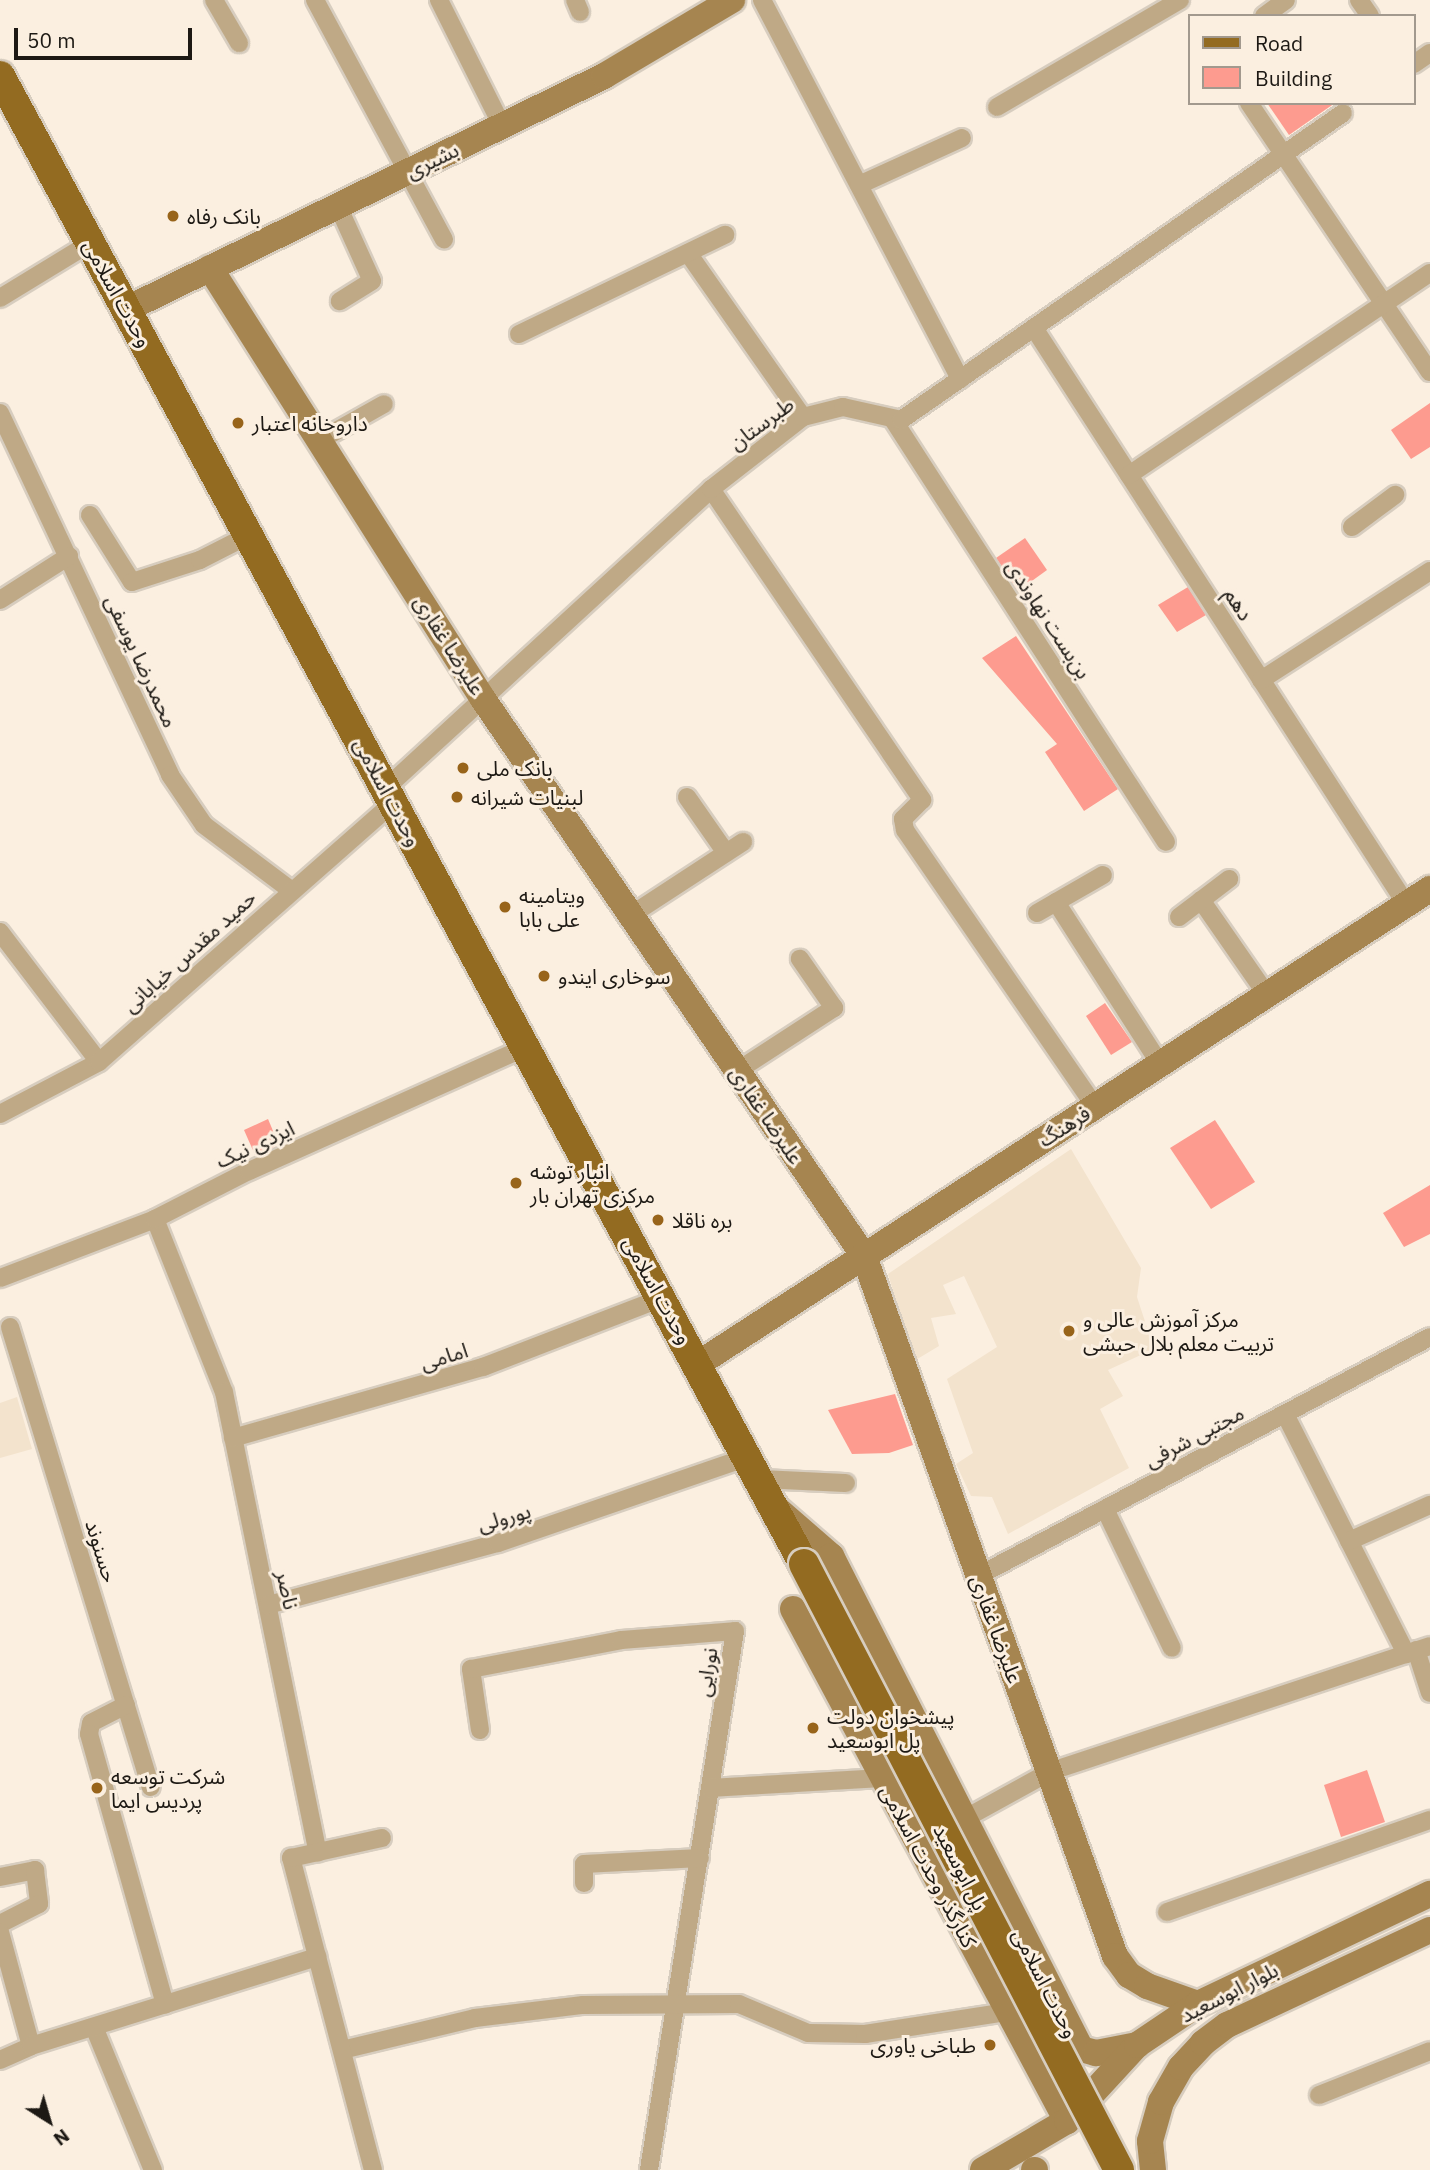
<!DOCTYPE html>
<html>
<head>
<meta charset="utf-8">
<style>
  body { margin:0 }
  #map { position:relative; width:1430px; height:2170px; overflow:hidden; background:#fbefe0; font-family:"IBM Plex Sans","Noto Sans Arabic",sans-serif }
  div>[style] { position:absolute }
  .built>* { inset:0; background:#f3e3cd }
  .building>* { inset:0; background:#fd9b8f }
  .roads { filter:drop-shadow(2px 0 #d7cdbf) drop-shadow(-2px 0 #d7cdbf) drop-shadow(0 2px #d7cdbf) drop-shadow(0 -2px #d7cdbf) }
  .street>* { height:18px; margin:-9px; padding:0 9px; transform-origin:9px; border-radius:9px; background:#bfa986 }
  .secondary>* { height:26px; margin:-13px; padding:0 13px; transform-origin:13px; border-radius:13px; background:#a68550 }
  .primary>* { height:30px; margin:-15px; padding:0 15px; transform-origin:15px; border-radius:15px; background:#936b21 }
  .bridges { filter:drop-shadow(2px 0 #d7cdbf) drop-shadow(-2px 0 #d7cdbf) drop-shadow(0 2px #d7cdbf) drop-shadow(0 -2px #d7cdbf) }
  .primary-bridge>* { height:30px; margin:-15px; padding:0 15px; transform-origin:15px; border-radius:15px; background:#936b21 }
  .dots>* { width:19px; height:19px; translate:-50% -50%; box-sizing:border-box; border:4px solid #fbefe0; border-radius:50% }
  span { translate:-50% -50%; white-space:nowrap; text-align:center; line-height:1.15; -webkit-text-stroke:6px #fbefe0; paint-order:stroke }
  .street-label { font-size:21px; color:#1d1914 }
  .poi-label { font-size:21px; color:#1d1914 }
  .left { translate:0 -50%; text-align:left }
  .right { translate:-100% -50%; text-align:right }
  .legend { position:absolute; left:1188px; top:14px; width:228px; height:91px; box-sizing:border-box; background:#fbefe0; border:2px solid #a2998e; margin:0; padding:9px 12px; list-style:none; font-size:21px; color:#1d1914 }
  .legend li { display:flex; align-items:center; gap:14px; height:35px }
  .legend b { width:35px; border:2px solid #a2998e }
  .north { position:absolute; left:14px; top:2086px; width:70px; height:70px; -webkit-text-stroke:5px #fbefe0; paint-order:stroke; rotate:143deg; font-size:19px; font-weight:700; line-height:28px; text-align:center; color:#1d1914 }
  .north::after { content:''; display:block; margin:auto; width:24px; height:32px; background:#1d1914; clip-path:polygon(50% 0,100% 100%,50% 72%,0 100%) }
  .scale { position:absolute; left:14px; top:28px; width:178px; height:32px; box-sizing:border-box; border:4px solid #1d1914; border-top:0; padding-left:9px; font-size:21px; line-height:24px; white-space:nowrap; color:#1d1914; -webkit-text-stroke:5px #fbefe0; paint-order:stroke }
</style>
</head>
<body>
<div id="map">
  <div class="built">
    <i style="clip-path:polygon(1071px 1149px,1141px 1268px,1137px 1297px,1154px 1349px,1108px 1370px,1123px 1396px,1100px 1409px,1129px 1468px,1008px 1534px,992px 1497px,971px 1496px,956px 1464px,973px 1453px,947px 1379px,997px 1347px,964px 1276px,943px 1285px,956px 1314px,931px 1318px,939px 1346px,914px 1361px,888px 1274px)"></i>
    <i style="clip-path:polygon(17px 1397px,32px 1449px,0 1458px,0 1403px)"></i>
  </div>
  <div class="building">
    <i style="clip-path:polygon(1267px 103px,1335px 103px,1289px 135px)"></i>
    <i style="clip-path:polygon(1430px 403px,1430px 447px,1411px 459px,1391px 430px)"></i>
    <i style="clip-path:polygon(1025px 538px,1047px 570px,1018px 591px,996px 558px)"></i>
    <i style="clip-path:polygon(1188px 587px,1206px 615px,1177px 632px,1158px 605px)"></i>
    <i style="clip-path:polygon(1016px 636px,1118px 789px,1084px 811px,1045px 752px,1057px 744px,982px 658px)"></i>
    <i style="clip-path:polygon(1105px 1003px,1132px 1042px,1111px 1055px,1086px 1016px)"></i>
    <i style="clip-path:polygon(268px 1119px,279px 1145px,255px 1155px,244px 1130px)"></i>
    <i style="clip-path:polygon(1215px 1120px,1255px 1182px,1211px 1209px,1170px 1148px)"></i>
    <i style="clip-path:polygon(1430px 1185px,1430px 1234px,1404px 1247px,1383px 1213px)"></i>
    <i style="clip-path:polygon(895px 1394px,913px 1445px,889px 1453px,852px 1454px,828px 1410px)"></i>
    <i style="clip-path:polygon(1367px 1770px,1385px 1822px,1341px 1837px,1324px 1785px)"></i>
  </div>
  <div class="roads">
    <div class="street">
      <i style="left:214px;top:0;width:50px;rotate:59.8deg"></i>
      <i style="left:315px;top:0;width:272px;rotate:61.7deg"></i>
      <i style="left:439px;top:0;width:141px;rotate:63.4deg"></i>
      <i style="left:575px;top:0;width:13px;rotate:67deg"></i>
      <i style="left:762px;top:0;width:428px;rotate:62.4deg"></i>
      <i style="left:1359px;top:0;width:19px;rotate:55deg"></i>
      <i style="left:1264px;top:16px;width:27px;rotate:-36deg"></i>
      <i style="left:1414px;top:64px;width:19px;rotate:-35deg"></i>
      <i style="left:1249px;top:103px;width:324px;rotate:56.1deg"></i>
      <i style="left:997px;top:107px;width:212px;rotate:-30.3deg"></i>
      <i style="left:859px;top:185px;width:113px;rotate:-24.5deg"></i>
      <i style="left:338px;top:206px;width:82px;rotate:65.6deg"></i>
      <i style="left:372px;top:281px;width:38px;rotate:148deg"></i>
      <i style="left:688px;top:253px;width:200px;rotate:55deg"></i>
      <i style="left:0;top:298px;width:105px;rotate:-31.4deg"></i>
      <i style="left:1034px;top:328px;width:686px;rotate:57.14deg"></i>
      <i style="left:519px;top:334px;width:229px;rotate:-25.7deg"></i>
      <i style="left:0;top:413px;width:400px;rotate:64.8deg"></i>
      <i style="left:170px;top:775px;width:60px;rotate:55.8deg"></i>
      <i style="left:204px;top:825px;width:110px;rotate:36.9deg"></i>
      <i style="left:894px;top:421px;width:501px;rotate:57.13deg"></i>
      <i style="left:322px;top:439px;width:71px;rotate:-29.4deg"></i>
      <i style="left:1129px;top:475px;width:362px;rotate:-33.9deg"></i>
      <i style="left:711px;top:489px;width:376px;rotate:55.8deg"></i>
      <i style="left:922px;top:800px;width:27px;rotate:135deg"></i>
      <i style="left:903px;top:819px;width:11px;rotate:80deg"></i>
      <i style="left:905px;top:830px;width:335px;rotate:55.5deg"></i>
      <i style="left:90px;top:515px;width:79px;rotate:57.9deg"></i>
      <i style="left:132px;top:582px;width:71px;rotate:-17.9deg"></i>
      <i style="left:200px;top:560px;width:55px;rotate:-27deg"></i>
      <i style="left:1352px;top:527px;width:54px;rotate:-36.7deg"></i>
      <i style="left:0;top:600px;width:82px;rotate:-32.5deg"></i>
      <i style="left:1261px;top:680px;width:201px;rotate:-32.8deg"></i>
      <i style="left:386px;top:788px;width:442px;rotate:-42.6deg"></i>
      <i style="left:711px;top:489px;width:117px;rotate:-38deg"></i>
      <i style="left:803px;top:417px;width:41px;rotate:-14deg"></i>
      <i style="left:843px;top:407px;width:59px;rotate:12.6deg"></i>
      <i style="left:901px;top:420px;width:538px;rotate:-34.78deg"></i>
      <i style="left:687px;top:797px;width:68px;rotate:55.1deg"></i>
      <i style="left:1201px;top:900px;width:116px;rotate:55.2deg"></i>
      <i style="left:1056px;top:902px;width:193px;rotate:57.3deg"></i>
      <i style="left:1037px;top:913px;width:76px;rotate:-29.9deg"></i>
      <i style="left:631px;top:915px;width:134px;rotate:-33.1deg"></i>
      <i style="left:1179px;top:917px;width:63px;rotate:-37.2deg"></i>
      <i style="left:0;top:932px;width:163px;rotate:52.7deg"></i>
      <i style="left:737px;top:1071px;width:116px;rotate:-33deg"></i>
      <i style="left:834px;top:1008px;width:60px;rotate:-124.8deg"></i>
      <i style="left:0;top:1114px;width:112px;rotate:-27.7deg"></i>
      <i style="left:99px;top:1062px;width:393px;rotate:-41.4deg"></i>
      <i style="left:155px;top:1219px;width:186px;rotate:68.3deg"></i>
      <i style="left:224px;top:1392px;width:470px;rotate:78.5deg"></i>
      <i style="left:0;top:1278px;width:166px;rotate:-20.8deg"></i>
      <i style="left:155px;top:1219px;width:106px;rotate:-27.1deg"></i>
      <i style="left:249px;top:1171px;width:303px;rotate:-24.1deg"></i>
      <i style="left:10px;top:1327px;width:481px;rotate:73deg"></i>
      <i style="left:1285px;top:1414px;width:269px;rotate:63.2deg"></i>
      <i style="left:233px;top:1438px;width:260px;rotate:-15.9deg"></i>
      <i style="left:483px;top:1367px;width:192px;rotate:-21.1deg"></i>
      <i style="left:760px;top:1479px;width:86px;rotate:2.7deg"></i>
      <i style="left:1105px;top:1509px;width:154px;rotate:64.3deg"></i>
      <i style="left:1349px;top:1541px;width:89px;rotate:-24deg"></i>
      <i style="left:978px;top:1576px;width:511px;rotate:-27.87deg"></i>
      <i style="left:268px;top:1605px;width:238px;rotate:-15.1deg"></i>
      <i style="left:498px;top:1543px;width:264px;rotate:-19deg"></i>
      <i style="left:1416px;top:1650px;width:45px;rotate:72deg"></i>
      <i style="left:126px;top:1705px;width:39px;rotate:153deg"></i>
      <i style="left:91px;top:1723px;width:11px;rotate:100deg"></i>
      <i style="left:89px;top:1734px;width:281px;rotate:74.3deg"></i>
      <i style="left:480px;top:1730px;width:62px;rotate:-98.4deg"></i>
      <i style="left:471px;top:1669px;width:153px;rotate:-10.9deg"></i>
      <i style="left:621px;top:1640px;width:114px;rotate:-4.5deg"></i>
      <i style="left:735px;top:1631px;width:546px;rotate:99.07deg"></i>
      <i style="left:710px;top:1788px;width:172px;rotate:-3.3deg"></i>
      <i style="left:964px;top:1819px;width:97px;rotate:-28.9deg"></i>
      <i style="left:1049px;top:1772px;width:401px;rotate:-18.3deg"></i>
      <i style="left:0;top:1877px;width:36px;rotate:-11deg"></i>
      <i style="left:35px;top:1870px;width:34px;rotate:83deg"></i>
      <i style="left:39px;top:1904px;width:44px;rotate:152.9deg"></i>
      <i style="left:584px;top:1883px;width:19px;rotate:-90deg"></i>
      <i style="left:584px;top:1864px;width:116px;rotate:-3deg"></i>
      <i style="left:1167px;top:1912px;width:279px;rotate:-19.3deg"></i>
      <i style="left:0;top:1932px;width:118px;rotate:74.8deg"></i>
      <i style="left:94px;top:2027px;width:155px;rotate:67.6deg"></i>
      <i style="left:342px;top:2050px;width:137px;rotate:-13.5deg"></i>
      <i style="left:475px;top:2018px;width:109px;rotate:-6.9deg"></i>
      <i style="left:583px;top:2005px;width:156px;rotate:-0.4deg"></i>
      <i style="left:739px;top:2004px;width:75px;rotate:22.8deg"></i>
      <i style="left:808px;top:2033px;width:57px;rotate:1deg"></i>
      <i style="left:865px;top:2034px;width:144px;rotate:-8.8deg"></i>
      <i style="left:0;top:2060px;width:34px;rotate:-24deg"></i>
      <i style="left:31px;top:2046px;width:300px;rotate:-17.3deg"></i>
      <i style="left:1319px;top:2095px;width:119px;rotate:-21.6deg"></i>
      <i style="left:373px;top:2170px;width:323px;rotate:-104.7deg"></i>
      <i style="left:291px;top:1858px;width:93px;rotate:-12.4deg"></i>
    </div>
    <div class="secondary">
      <i style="left:210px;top:268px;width:510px;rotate:57.65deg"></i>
      <i style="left:483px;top:699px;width:675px;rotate:55.63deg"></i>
      <i style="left:864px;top:1256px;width:744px;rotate:70.27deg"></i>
      <i style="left:1115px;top:1956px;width:24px;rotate:54deg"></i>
      <i style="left:1129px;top:1975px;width:21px;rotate:31deg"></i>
      <i style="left:1147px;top:1986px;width:54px;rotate:19.4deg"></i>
      <i style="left:127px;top:309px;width:531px;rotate:-26.03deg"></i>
      <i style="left:604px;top:76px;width:149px;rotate:-30.7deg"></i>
      <i style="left:698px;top:1364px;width:873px;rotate:-32.98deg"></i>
      <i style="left:777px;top:1509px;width:72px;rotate:41deg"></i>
      <i style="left:831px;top:1556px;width:553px;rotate:63.11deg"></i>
      <i style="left:1081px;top:2049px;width:16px;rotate:15deg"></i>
      <i style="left:1096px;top:2053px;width:42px;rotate:-11deg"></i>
      <i style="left:793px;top:1609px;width:581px;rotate:61.85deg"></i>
      <i style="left:983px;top:2170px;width:97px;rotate:-30.3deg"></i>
      <i style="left:1067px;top:2121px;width:103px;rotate:-47.4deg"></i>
      <i style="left:1137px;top:2045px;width:73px;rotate:-33.9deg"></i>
      <i style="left:1198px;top:2004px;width:257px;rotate:-25.4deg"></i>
      <i style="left:1034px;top:2170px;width:1px"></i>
      <i style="left:1153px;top:2170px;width:29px;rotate:-96deg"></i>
      <i style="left:1150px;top:2141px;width:41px;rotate:-74.2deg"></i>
      <i style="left:1161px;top:2102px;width:40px;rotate:-60.3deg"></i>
      <i style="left:1181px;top:2067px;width:33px;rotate:-47deg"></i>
      <i style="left:1203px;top:2043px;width:30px;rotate:-37deg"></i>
      <i style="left:1227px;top:2025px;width:224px;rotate:-25.1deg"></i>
    </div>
    <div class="primary">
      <i style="left:0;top:76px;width:1691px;rotate:61.62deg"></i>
    </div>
  </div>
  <div class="bridges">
    <div class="primary-bridge">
      <i style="left:804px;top:1564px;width:683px;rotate:62.53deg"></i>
    </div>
  </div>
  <div class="dots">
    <i style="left:173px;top:216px;background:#98641a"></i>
    <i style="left:238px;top:423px;background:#98641a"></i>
    <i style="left:463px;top:768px;background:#98641a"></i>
    <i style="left:457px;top:797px;background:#98641a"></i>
    <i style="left:505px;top:907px;background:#98641a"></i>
    <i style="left:544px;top:976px;background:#98641a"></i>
    <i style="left:516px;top:1183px;background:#98641a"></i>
    <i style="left:658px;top:1220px;background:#98641a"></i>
    <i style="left:1069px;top:1331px;background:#98641a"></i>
    <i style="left:813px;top:1728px;background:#98641a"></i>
    <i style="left:97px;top:1788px;background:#98641a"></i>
    <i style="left:990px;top:2045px;background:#98641a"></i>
  </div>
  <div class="street-label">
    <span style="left:432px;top:160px;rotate:-26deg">بشیری</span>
    <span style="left:118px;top:293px;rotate:61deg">وحدت اسلامی</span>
    <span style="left:761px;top:423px;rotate:-36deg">طبرستان</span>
    <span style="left:1239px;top:604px;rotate:57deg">دهم</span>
    <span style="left:1049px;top:619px;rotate:57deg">بن‌بست نهاوندی</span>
    <span style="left:450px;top:645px;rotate:58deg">علیرضا غفاری</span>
    <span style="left:142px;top:661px;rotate:65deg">محمدرضا یوسفی</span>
    <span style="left:388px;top:792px;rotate:62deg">وحدت اسلامی</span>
    <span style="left:189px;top:951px;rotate:-42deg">حمید مقدس خیابانی</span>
    <span style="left:767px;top:1115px;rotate:56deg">علیرضا غفاری</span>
    <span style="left:1064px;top:1126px;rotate:-33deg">فرهنگ</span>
    <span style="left:255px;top:1144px;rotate:-25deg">ایزدی نیک</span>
    <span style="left:658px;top:1290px;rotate:61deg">وحدت اسلامی</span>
    <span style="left:444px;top:1356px;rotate:-17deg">امامی</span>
    <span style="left:1194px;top:1436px;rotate:-28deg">مجتبی شرفی</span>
    <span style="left:504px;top:1517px;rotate:-16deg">پورولی</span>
    <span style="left:102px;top:1551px;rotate:73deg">حسنوند</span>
    <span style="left:288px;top:1590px;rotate:78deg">ناصر</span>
    <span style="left:997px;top:1629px;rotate:70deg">علیرضا غفاری</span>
    <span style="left:706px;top:1672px;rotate:-81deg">نورایی</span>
    <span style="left:929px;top:1866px;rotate:62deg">کنارگذر وحدت اسلامی</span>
    <span style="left:961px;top:1867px;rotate:63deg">پل ابوسعید</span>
    <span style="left:1046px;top:1983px;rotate:63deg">وحدت اسلامی</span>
    <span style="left:1229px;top:1992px;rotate:-27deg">بلوار ابوسعید</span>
  </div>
  <div class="poi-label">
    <span class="left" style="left:187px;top:216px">بانک رفاه</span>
    <span class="left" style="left:252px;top:423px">داروخانه اعتبار</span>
    <span class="left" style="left:477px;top:768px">بانک ملی</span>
    <span class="left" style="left:471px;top:797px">لبنیات شیرانه</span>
    <span class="left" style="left:519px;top:907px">ویتامینه<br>علی بابا</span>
    <span class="left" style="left:558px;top:976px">سوخاری ایندو</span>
    <span class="left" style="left:530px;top:1183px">انبار توشه<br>مرکزی تهران بار</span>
    <span class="left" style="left:672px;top:1220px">بره ناقلا</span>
    <span class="left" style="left:1083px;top:1331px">مرکز آموزش عالی و<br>تربیت معلم بلال حبشی</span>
    <span class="left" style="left:827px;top:1728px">پیشخوان دولت<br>پل ابوسعید</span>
    <span class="left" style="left:111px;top:1788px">شرکت توسعه<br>پردیس ایما</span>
    <span class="right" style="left:976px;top:2045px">طباخی یاوری</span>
  </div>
  <ul class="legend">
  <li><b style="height:9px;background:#936b21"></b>Road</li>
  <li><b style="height:19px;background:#fd9b8f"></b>Building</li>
  </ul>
  <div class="north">N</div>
  <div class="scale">50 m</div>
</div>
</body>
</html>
